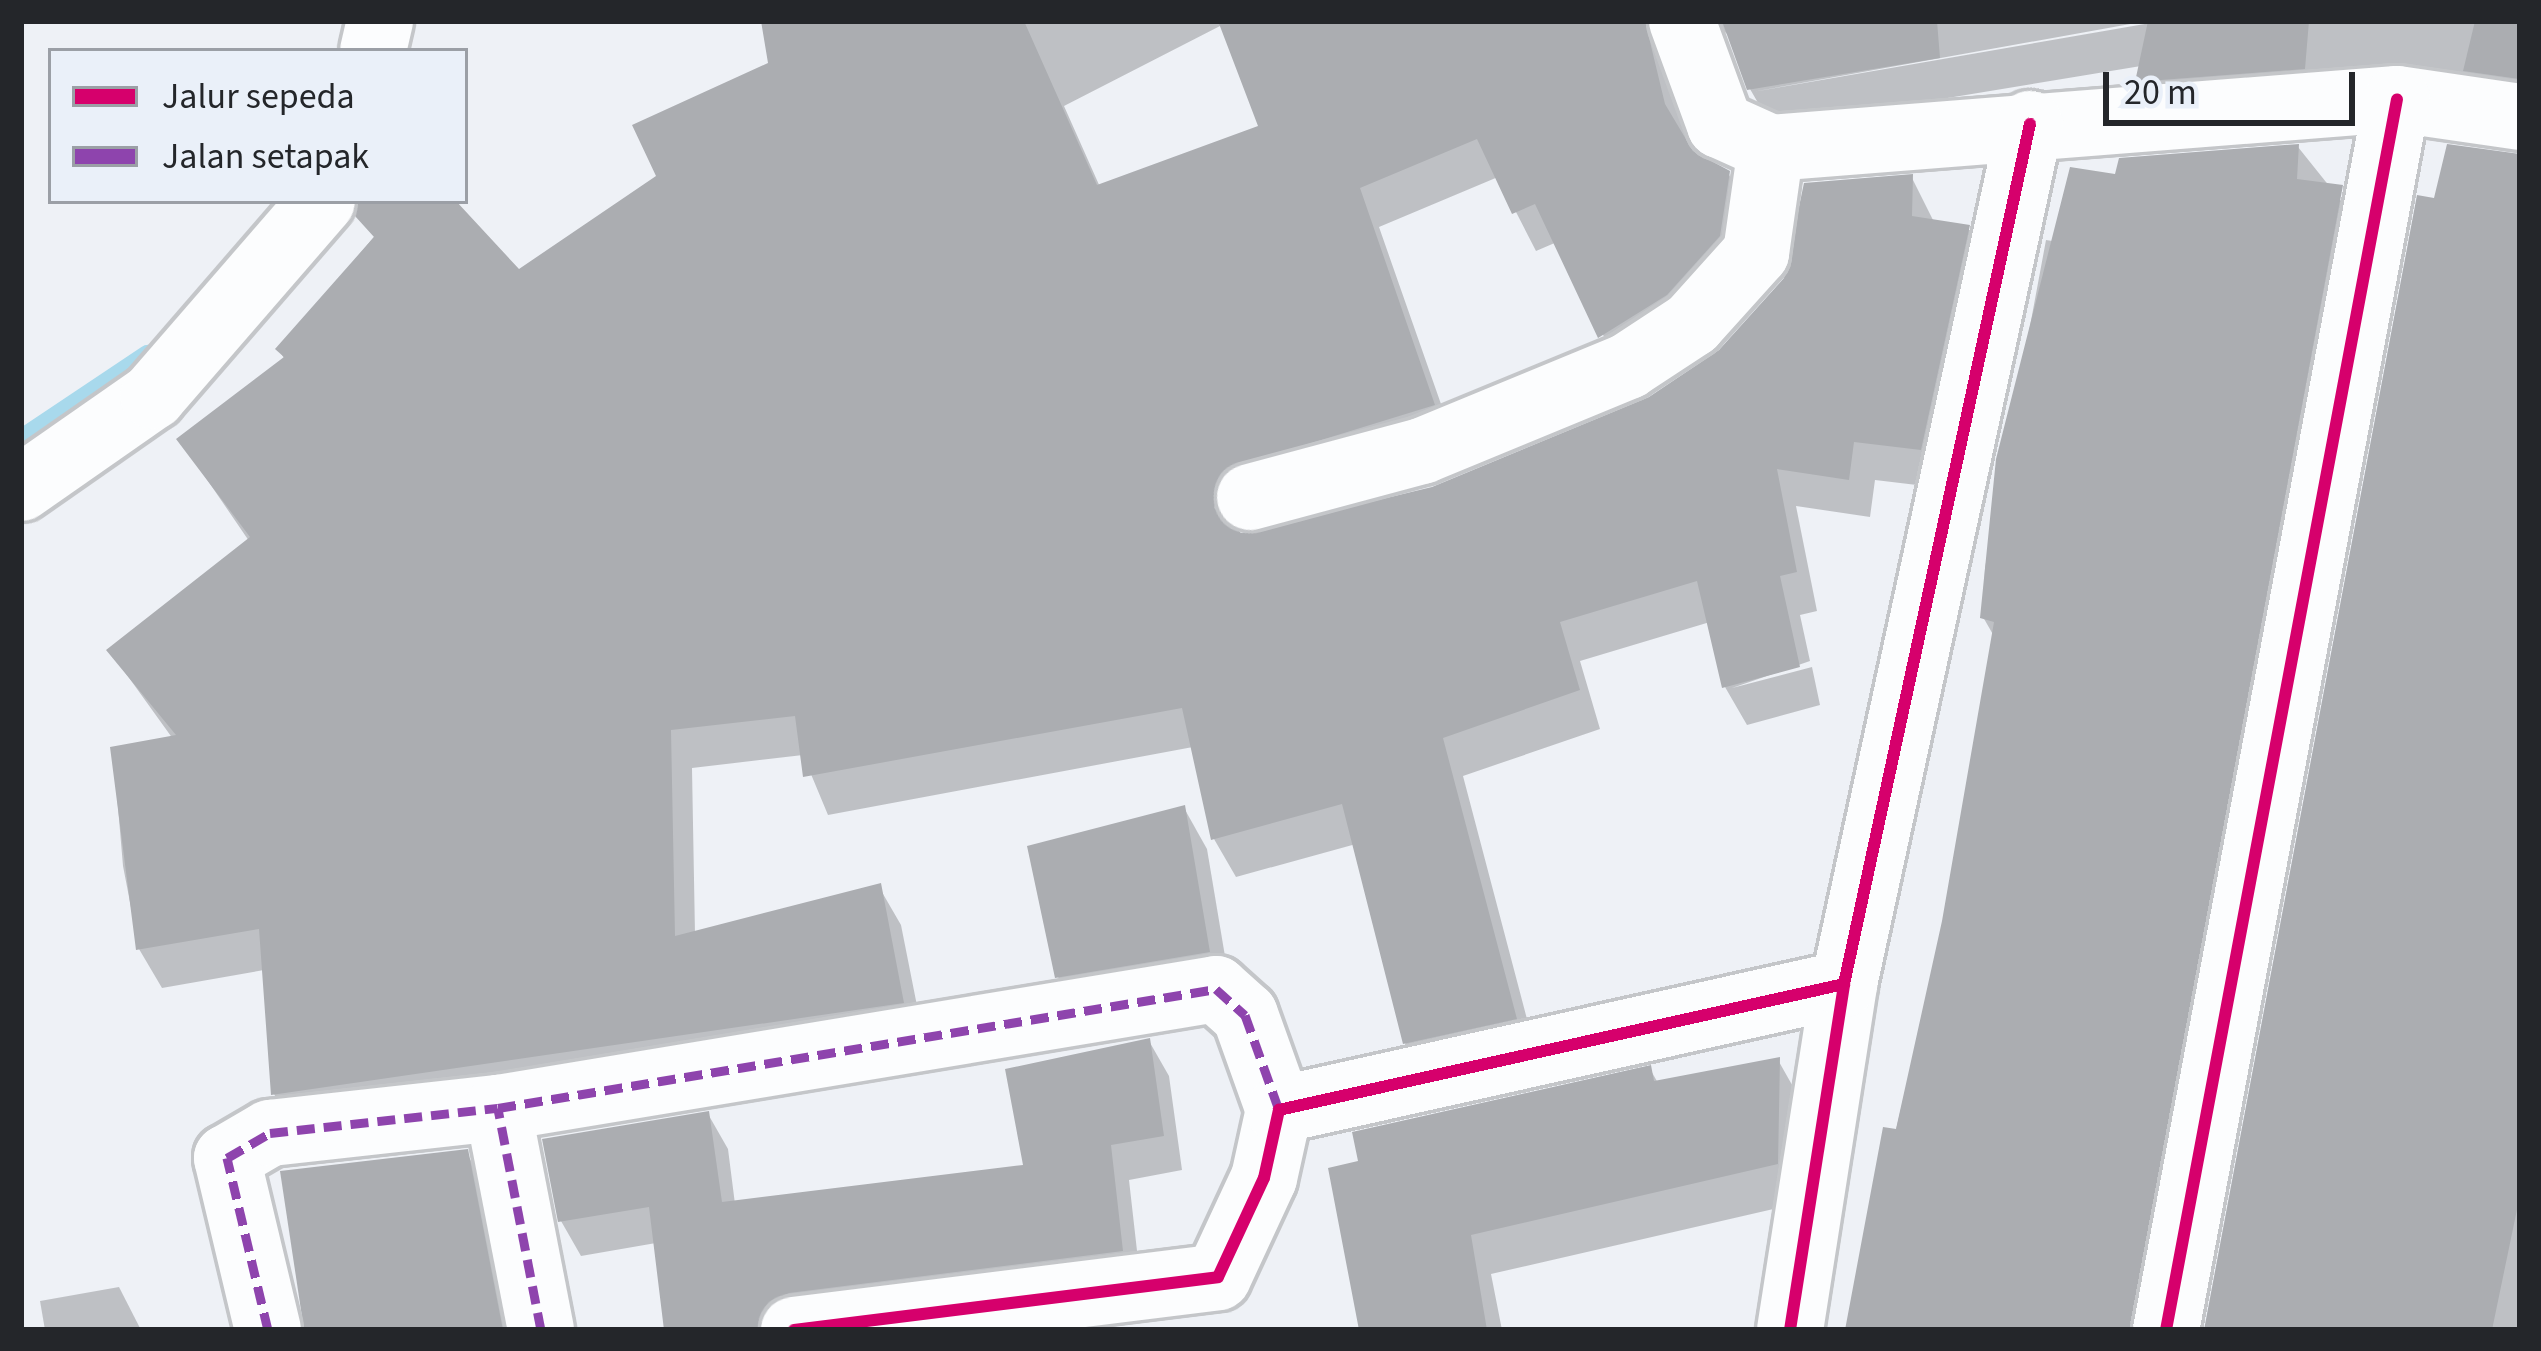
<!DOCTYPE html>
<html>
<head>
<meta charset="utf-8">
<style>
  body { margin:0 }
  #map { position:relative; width:2541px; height:1351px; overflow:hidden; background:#eef1f6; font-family:"Source Sans 3",sans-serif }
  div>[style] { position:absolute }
  .shadow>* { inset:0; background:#0003 }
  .stream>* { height:24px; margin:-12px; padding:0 12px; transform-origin:12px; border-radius:12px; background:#a8d9ec }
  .building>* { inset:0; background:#abadb1 }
  .roads { filter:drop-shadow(3px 0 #c4c6c9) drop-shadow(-3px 0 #c4c6c9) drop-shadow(0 3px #c4c6c9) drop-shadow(0 -3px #c4c6c9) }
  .minor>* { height:66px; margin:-33px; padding:0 33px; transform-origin:33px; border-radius:33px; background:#fcfdfe }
  .quiet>* { height:9px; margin-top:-4.5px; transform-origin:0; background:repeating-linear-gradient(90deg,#8e44ad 0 18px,transparent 0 27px) }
  .cycleway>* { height:12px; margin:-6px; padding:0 6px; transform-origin:6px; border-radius:6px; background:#d6006c }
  span { translate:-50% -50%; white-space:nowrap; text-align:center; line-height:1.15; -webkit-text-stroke:10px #eaf0f9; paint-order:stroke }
  .frame { position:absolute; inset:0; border:24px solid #24262a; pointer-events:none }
  .legend { position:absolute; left:48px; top:48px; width:420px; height:156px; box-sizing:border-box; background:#eaf0f9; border:3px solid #9b9fa6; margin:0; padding:15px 21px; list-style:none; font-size:36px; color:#24262a }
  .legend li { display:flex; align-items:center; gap:24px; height:60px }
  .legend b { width:60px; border:3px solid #9b9fa6 }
  .scale { position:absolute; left:2103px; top:72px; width:252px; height:54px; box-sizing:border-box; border:6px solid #24262a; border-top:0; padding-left:15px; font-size:36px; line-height:42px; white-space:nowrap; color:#24262a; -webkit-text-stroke:9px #eaf0f9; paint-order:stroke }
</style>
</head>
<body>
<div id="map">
  <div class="shadow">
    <i style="clip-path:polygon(evenodd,764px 21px,2147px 21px,1752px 92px,2162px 21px,2520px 21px,2520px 113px,2160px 119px,2141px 66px,1772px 127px,1750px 89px,1731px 37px,1711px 21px,1667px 74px,1694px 149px,1728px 173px,1750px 212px,1623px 375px,1557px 242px,1536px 251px,1498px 177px,1379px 227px,1455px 444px,1246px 508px,1237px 536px,1433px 490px,1650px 400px,1721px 352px,1912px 178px,1934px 222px,1968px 228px,1990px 266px,1942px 488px,1875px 480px,1870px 517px,1796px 506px,1817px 611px,1800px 615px,1810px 661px,1732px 688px,1812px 667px,1820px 705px,1747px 725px,1725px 687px,1710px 622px,1580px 661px,1600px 729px,1463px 776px,1537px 1057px,1428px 1081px,1405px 1043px,1356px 844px,1236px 877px,1214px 839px,1193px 747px,828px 815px,803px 755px,692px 768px,695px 934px,879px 887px,901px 925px,924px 1041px,296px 1133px,274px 1094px,264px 970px,162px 988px,139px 949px,123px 866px,113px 749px,173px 739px,109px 650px,249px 541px,180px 440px,285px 360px,279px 350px,404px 201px,452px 201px,519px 273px,659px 177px,771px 65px,764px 21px,1222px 25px,1262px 128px,1100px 187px,1064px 106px,1222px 25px)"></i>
    <i style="clip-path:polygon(2298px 147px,2366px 232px,2160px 1330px,1849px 1330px,1945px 921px,1995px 638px,1983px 617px,1985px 568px,2046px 240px,2059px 242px,2118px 178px)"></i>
    <i style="clip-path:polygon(2520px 169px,2520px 1330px,2207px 1330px,2437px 201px)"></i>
    <i style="clip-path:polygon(1184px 808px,1207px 849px,1231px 992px,1082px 1018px,1058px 977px)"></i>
    <i style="clip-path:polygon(1149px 1041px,1169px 1076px,1182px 1170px,1129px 1180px,1141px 1286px,806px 1330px,667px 1330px,656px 1243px,581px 1256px,561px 1221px,708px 1114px,728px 1149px,735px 1204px,1027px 1168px)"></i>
    <i style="clip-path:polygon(1778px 1060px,1800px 1099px,1799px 1203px,1491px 1274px,1502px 1330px,1360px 1330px,1650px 1069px,1658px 1083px)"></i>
    <i style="clip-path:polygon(466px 1152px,486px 1187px,514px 1330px,308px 1330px)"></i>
    <i style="clip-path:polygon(119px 1287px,141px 1330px,45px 1330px,40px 1301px)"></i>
  </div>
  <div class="stream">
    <i style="left:21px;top:442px;width:153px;rotate:-33.8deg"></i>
  </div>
  <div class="building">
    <i style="clip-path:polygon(761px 21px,1024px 21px,1097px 185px,1258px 126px,1218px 21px,1645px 21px,1665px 104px,1693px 151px,1730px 171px,1720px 236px,1667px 295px,1598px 338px,1535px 204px,1512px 214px,1477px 139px,1360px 188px,1435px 405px,1224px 470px,1214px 508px,1241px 533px,1432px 487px,1649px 397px,1719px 350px,1784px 278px,1804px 183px,1913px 174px,1912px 216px,1970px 225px,1921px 450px,1854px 442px,1849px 480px,1777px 469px,1797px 572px,1780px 576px,1800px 667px,1722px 688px,1697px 581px,1560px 622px,1580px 690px,1443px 738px,1517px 1019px,1403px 1044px,1342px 804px,1211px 840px,1182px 708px,803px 777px,795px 716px,671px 730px,675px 936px,881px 883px,904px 1003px,271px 1095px,259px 929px,136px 950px,110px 747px,176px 735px,106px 650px,250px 537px,176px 439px,284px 357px,275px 349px,374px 237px,355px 216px,358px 201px,456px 201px,519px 269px,656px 176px,632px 125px,768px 63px)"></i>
    <i style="clip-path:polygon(1722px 21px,1937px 21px,1940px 58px,1747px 90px)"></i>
    <i style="clip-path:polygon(2148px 21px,2309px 21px,2305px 69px,2135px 82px)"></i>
    <i style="clip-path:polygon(2475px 21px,2518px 21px,2519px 79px,2463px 71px)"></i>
    <i style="clip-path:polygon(2299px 144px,2297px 179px,2343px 185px,2130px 1330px,1845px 1330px,1883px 1127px,1896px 1129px,1942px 921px,1994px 622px,1980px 618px,1996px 459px,2070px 167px,2115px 174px,2119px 158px)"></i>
    <i style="clip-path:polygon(2447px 144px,2520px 154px,2520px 1195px,2492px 1330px,2204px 1330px,2417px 195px,2434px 198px)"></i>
    <i style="clip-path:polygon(1185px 805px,1210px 952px,1055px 978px,1027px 846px)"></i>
    <i style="clip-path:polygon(1150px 1038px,1164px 1136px,1111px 1145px,1123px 1251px,789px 1293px,771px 1301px,757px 1330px,664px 1330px,649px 1207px,558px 1222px,542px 1139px,709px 1111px,722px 1202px,1023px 1165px,1005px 1069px)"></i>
    <i style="clip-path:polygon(1780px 1057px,1778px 1164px,1471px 1235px,1487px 1330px,1359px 1330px,1328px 1168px,1358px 1161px,1352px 1132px,1651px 1065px,1654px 1081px)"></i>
    <i style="clip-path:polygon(468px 1149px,503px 1330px,304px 1330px,280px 1171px)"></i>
  </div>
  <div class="roads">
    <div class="minor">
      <i style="left:1682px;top:21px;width:111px;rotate:69.9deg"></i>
      <i style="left:1720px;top:125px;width:56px;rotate:24.3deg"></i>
      <i style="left:1771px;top:148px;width:628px;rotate:-4.48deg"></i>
      <i style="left:2397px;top:99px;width:124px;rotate:8.3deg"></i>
      <i style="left:373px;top:51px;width:31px;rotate:-77deg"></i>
      <i style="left:21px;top:488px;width:161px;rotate:-34.9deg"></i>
      <i style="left:153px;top:396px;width:258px;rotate:-49.1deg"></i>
      <i style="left:1250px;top:497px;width:178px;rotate:-15deg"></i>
      <i style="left:1422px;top:451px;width:223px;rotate:-22.4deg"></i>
      <i style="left:1628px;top:366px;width:77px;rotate:-33.3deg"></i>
      <i style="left:1692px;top:324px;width:96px;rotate:-48deg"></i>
      <i style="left:1756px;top:253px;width:106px;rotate:-81.9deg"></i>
      <i style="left:268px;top:1330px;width:177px;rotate:-103.4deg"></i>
      <i style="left:227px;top:1158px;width:50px;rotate:-30.2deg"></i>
      <i style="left:270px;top:1133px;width:229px;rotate:-6.3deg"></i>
      <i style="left:541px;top:1330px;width:226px;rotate:-101deg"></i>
      <i style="left:498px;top:1108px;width:728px;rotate:-9.41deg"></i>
      <i style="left:1216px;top:989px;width:39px;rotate:42deg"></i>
      <i style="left:1245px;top:1015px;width:101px;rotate:70.3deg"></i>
      <i style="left:794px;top:1330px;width:427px;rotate:-7.1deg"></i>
      <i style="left:1218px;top:1277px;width:109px;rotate:-65.1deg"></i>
      <i style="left:1264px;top:1178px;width:70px;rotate:-77.6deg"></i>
      <i style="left:1279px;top:1110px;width:579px;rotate:-12.57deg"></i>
      <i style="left:1790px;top:1330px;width:350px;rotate:-81.1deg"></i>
      <i style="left:1844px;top:984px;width:880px;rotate:-77.8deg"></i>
      <i style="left:2166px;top:1330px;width:1252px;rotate:-79.37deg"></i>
    </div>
  </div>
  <div class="quiet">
    <i style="left:268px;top:1330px;width:177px;rotate:-103.4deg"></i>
    <i style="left:227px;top:1158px;width:50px;rotate:-30.2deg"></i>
    <i style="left:270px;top:1133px;width:229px;rotate:-6.3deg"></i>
    <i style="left:541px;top:1330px;width:226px;rotate:-101deg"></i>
    <i style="left:498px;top:1108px;width:728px;rotate:-9.41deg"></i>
    <i style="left:1216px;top:989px;width:39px;rotate:42deg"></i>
    <i style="left:1245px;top:1015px;width:101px;rotate:70.3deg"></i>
  </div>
  <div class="cycleway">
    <i style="left:794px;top:1330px;width:427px;rotate:-7.1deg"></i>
    <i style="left:1218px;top:1277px;width:109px;rotate:-65.1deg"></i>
    <i style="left:1264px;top:1178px;width:70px;rotate:-77.6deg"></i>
    <i style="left:1279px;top:1110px;width:579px;rotate:-12.57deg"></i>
    <i style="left:1790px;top:1330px;width:350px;rotate:-81.1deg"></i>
    <i style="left:1844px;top:984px;width:880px;rotate:-77.8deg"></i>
    <i style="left:2166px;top:1330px;width:1252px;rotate:-79.37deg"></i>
  </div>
  <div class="frame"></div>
  <ul class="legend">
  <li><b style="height:15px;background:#d6006c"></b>Jalur sepeda</li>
  <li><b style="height:15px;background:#8e44ad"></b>Jalan setapak</li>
  </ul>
  <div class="scale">20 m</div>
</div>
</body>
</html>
